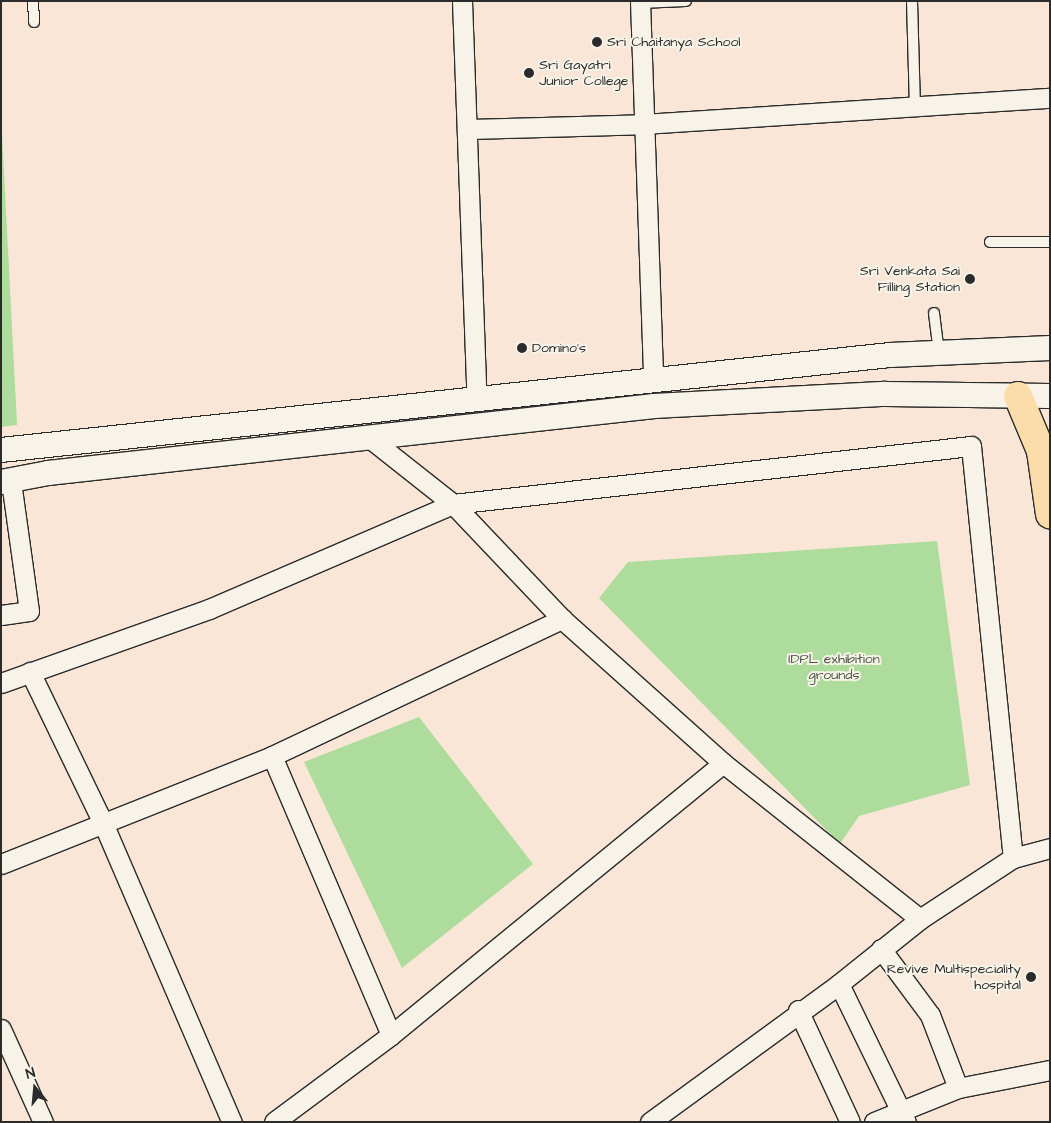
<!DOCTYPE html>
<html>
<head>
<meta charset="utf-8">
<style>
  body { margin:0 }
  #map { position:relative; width:1051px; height:1123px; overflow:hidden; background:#f9e6d7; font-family:"Architects Daughter",sans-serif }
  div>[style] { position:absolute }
  .green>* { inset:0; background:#addc9c }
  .roads { filter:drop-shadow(1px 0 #2b2b2b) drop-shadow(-1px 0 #2b2b2b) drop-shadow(0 1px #2b2b2b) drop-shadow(0 -1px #2b2b2b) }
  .service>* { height:10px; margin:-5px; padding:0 5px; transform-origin:5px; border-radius:5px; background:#f7f3e8 }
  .minor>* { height:19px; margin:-9.5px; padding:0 9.5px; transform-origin:9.5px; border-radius:9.5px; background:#f7f3e8 }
  .tertiary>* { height:24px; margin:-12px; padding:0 12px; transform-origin:12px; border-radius:12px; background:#f7f3e8 }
  .primary>* { height:28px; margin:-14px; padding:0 14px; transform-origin:14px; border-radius:14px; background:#fbddab }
  .dots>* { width:14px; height:14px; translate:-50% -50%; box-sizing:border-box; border:2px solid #f7f3e8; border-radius:50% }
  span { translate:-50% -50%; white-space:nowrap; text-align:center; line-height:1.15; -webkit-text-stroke:4px #f7f3e8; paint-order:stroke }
  .poi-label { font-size:14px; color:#2b2b2b }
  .left { translate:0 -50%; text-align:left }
  .right { translate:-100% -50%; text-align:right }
  .park-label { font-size:14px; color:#4c5747 }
  .frame { position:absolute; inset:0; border:2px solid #2b2b2b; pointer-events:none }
  .north { position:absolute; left:10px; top:1063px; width:50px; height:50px; -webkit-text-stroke:4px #f7f3e8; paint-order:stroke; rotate:343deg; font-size:14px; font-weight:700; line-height:20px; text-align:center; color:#2b2b2b }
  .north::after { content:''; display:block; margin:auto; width:18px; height:22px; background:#2b2b2b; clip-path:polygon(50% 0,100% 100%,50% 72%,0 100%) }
</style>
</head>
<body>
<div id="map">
  <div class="green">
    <i style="clip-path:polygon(1px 114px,17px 425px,1px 427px)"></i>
    <i style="clip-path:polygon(937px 541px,970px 785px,859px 816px,840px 844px,599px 598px,628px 562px)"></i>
    <i style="clip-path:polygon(419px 717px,533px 864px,402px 968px,304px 762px)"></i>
  </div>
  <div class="roads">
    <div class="service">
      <i style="left:33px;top:1px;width:21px;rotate:87deg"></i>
      <i style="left:912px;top:1px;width:106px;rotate:88.4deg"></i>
      <i style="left:640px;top:3px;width:46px;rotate:-2.5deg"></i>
      <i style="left:990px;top:242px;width:60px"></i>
      <i style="left:934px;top:313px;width:40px;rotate:82.9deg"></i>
    </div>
    <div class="minor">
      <i style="left:462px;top:1px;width:400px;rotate:87.9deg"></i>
      <i style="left:640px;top:1px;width:379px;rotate:88deg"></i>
      <i style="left:469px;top:129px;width:174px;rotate:-1.6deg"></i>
      <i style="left:643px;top:124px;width:408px;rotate:-3.7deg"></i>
      <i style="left:372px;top:440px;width:103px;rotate:38.3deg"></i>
      <i style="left:453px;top:504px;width:158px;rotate:46.5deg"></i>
      <i style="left:562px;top:619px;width:216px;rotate:41.8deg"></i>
      <i style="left:723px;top:763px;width:251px;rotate:38.4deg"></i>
      <i style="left:1px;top:615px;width:28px;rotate:-8deg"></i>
      <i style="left:29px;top:611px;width:131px;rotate:-97.9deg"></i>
      <i style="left:30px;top:672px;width:168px;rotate:64.2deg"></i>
      <i style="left:103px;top:823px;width:326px;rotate:66.7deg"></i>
      <i style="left:1px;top:683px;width:221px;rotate:-19.6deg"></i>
      <i style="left:209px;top:609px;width:266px;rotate:-23.3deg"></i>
      <i style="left:453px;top:504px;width:521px;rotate:-6.39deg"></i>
      <i style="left:971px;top:446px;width:414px;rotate:84.2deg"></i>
      <i style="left:272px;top:756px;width:303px;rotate:66.9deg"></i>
      <i style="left:1px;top:864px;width:292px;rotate:-21.7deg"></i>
      <i style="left:272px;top:756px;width:321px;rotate:-25.3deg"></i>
      <i style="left:881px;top:949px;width:82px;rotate:53.4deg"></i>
      <i style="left:930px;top:1015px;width:78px;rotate:69deg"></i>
      <i style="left:839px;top:984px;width:153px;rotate:64.1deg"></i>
      <i style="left:798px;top:1010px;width:123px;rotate:65.1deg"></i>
      <i style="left:1px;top:1029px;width:102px;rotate:65.7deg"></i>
      <i style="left:274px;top:1122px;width:146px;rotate:-36.6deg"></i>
      <i style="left:391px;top:1035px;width:429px;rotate:-39.3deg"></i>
      <i style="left:650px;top:1122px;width:234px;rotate:-36.1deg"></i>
      <i style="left:839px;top:984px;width:104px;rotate:-38.7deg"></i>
      <i style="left:920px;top:919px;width:111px;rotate:-33.3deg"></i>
      <i style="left:1013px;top:858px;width:38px;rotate:-15deg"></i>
      <i style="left:874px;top:1122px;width:91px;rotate:-22deg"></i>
      <i style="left:958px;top:1088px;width:94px;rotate:-11.1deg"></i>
    </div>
    <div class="tertiary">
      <i style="left:1px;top:450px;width:894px;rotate:-6.1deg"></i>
      <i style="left:890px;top:355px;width:160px;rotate:-2.5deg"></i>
      <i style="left:1px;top:482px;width:48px;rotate:-10.8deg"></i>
      <i style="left:48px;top:473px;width:610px;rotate:-6.31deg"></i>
      <i style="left:654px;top:406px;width:232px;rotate:-3deg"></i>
      <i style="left:886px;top:394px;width:164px;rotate:0.7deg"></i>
    </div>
    <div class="primary">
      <i style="left:1018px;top:396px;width:60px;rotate:67.3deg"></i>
      <i style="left:1041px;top:451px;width:64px;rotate:81.9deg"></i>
    </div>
  </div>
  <div class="dots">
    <i style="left:597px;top:42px;background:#2b2b2b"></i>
    <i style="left:529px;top:73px;background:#2b2b2b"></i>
    <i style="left:970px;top:279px;background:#2b2b2b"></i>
    <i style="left:522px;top:348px;background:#2b2b2b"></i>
    <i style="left:1031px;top:977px;background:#2b2b2b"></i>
  </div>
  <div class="poi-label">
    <span class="left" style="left:607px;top:42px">Sri Chaitanya School</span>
    <span class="left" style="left:539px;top:73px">Sri Gayatri<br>Junior College</span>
    <span class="right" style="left:960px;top:279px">Sri Venkata Sai<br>Filling Station</span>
    <span class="left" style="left:532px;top:348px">Domino's</span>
    <span class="right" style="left:1021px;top:977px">Revive Multispeciality<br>hospital</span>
  </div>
  <div class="park-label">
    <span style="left:834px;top:667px">IDPL exhibition<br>grounds</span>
  </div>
  <div class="frame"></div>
  <div class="north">N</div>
</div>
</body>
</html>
